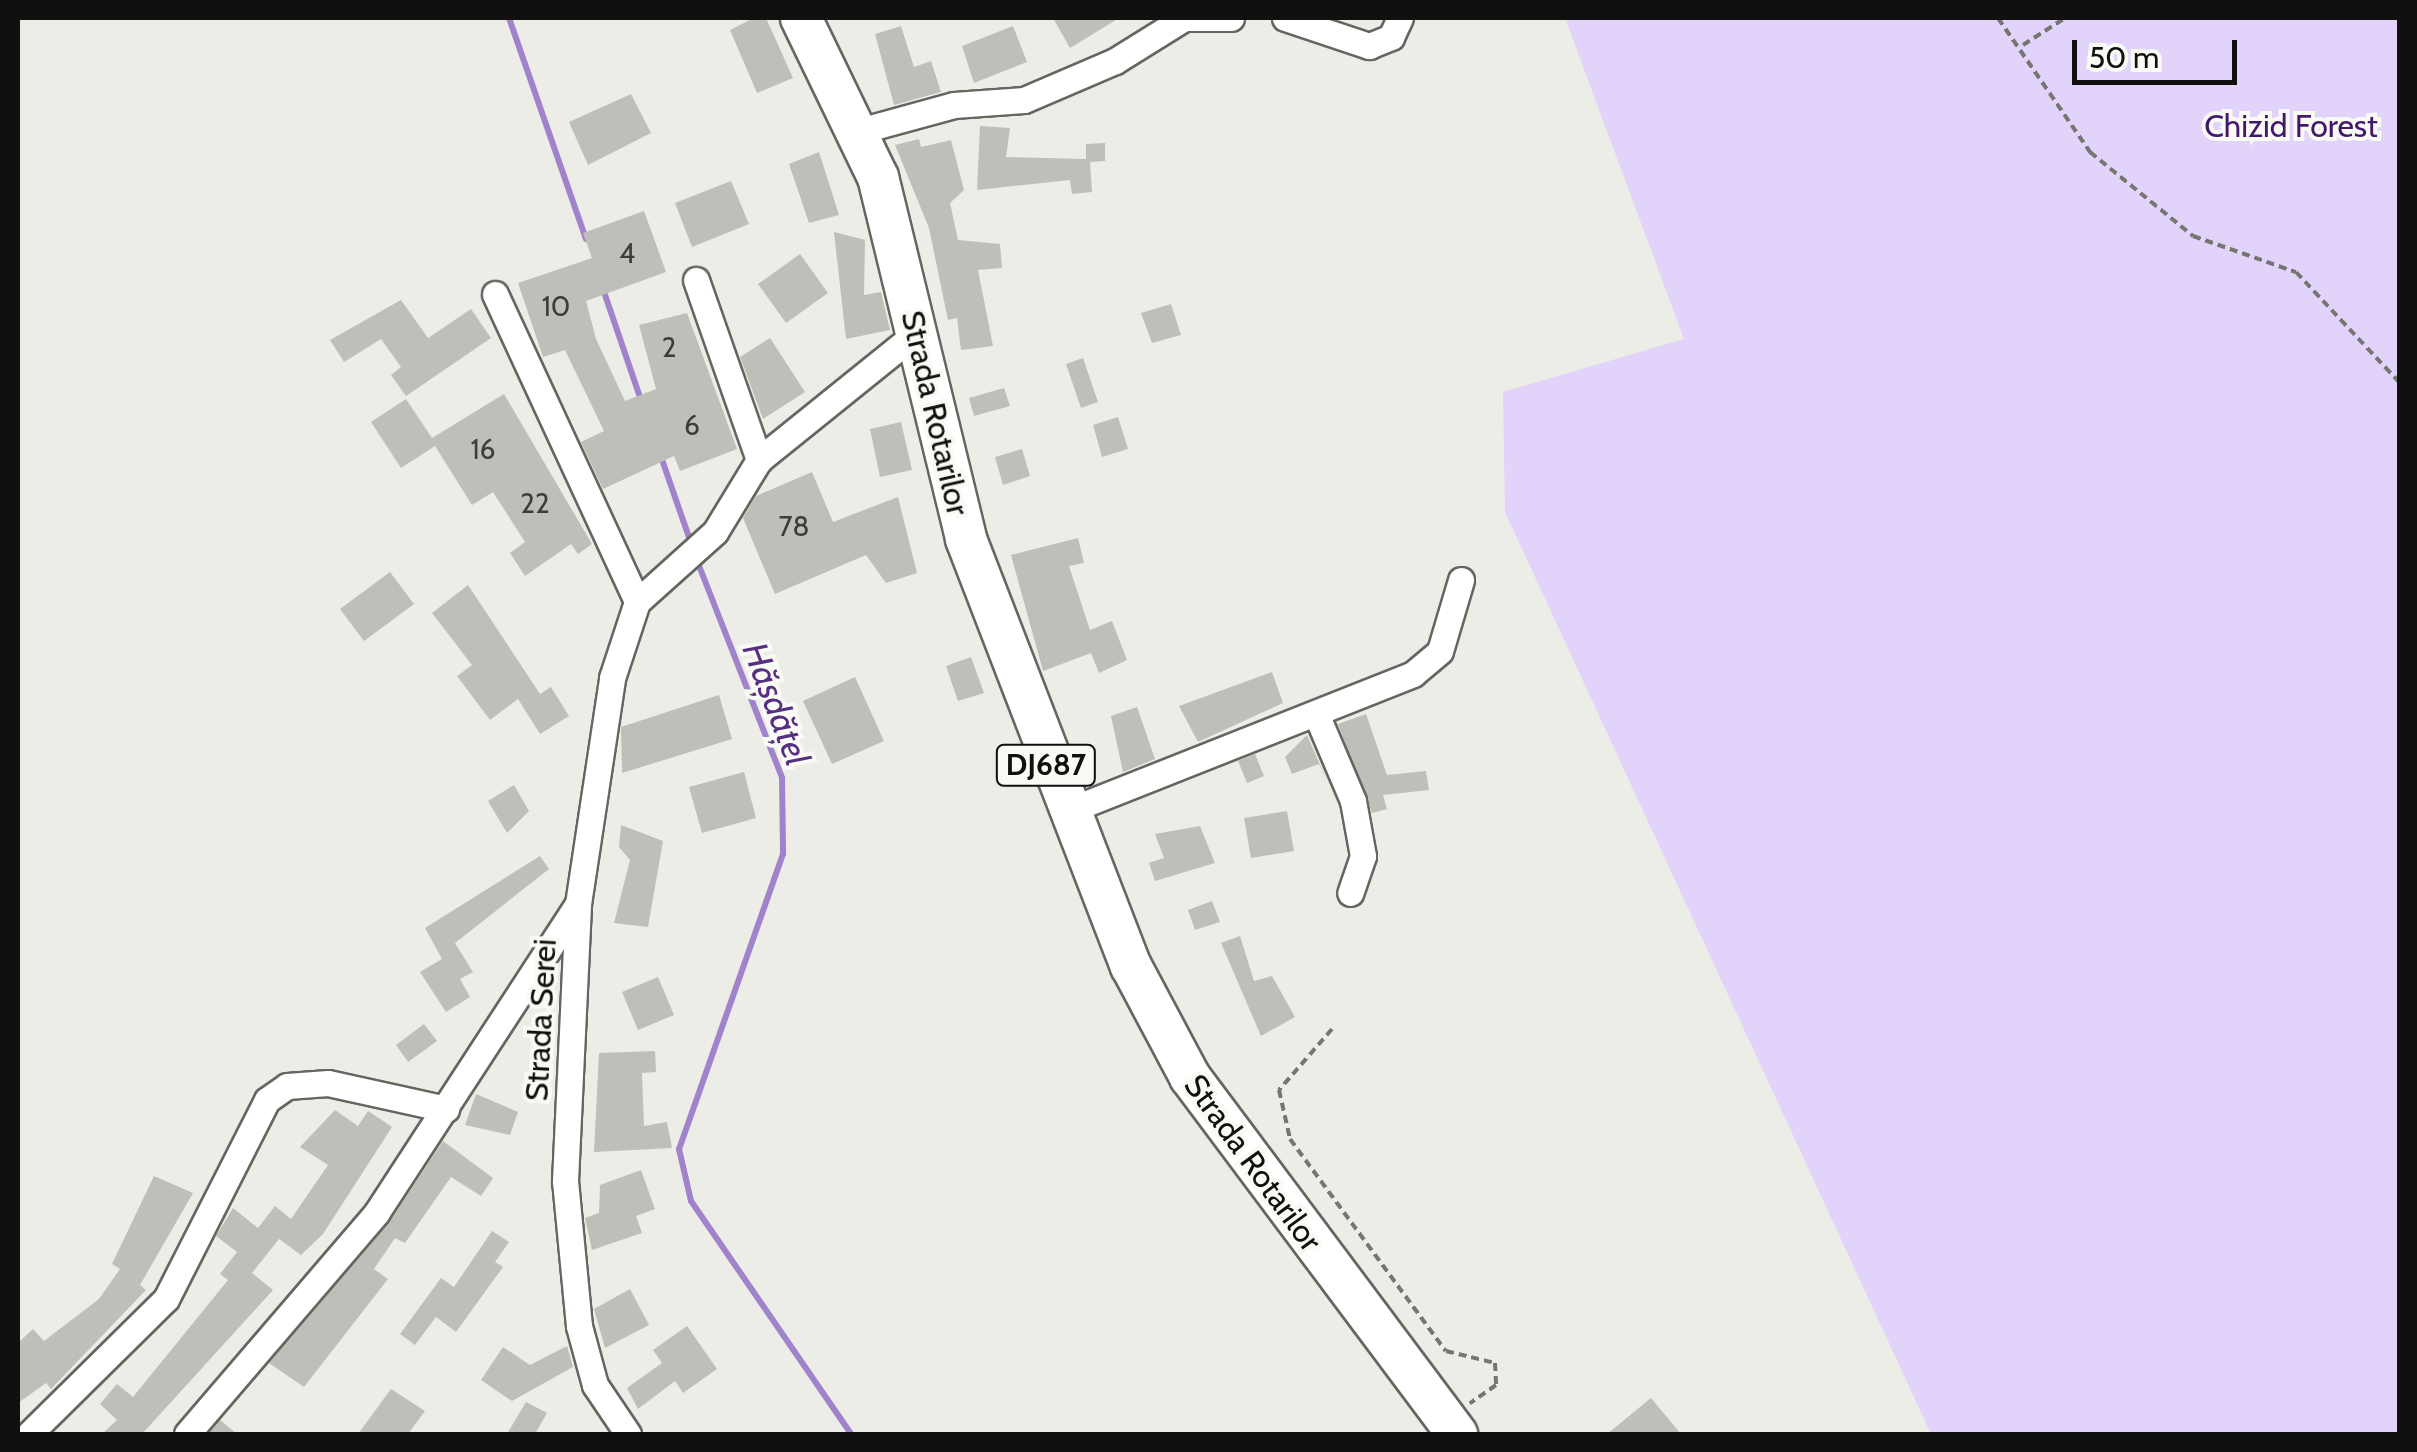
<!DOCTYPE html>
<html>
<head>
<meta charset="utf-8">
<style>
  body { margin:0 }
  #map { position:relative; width:2417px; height:1452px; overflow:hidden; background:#ecede7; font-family:Cabin,sans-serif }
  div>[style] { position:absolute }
  .green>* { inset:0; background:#e1d3f9 }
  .stream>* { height:6px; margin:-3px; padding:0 3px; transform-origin:3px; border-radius:3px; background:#a083ca }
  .building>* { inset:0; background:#bebfb9 }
  .path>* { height:4px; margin-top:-2px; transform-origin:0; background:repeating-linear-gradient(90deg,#757571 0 8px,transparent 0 13px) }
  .roads { filter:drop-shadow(2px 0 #656660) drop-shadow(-2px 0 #656660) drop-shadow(0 2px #656660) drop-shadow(0 -2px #656660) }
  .minor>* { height:25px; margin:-12.5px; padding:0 12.5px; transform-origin:12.5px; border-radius:12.5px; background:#fff }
  .primary>* { height:40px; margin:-20px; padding:0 20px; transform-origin:20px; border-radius:20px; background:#fff }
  span { translate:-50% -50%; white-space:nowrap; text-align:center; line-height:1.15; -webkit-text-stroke:8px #f9faf4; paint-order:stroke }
  .number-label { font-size:28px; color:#3c3c39 }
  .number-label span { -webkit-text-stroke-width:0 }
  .shield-label span { padding:2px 8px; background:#f9faf4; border:2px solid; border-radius:8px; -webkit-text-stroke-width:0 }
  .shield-label { font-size:30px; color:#10100e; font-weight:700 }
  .park-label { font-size:32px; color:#43186c }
  .street-label { font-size:32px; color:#10100e }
  .water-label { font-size:35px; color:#562e82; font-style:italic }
  .frame { position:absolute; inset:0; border:20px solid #10100e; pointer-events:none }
  .scale { position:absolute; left:2072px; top:40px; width:165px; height:45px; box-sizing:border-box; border:5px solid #10100e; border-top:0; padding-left:12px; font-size:30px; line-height:35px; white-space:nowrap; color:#10100e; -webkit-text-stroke:8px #f9faf4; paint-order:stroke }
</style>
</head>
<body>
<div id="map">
  <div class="green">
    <i style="clip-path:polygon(1565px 18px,2399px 18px,2399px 1434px,1931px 1434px,1505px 512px,1503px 392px,1684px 339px)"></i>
  </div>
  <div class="stream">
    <i style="left:509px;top:18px;width:234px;rotate:70.8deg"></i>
    <i style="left:603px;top:289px;width:117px;rotate:71.1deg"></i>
    <i style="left:660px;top:454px;width:97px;rotate:70.8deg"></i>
    <i style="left:696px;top:558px;width:236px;rotate:68.6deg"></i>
    <i style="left:782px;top:778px;width:76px;rotate:89.2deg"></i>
    <i style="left:783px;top:854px;width:313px;rotate:109.4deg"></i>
    <i style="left:679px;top:1149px;width:53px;rotate:77deg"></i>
    <i style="left:691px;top:1201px;width:283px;rotate:55.5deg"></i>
  </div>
  <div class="building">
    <i style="clip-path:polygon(754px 18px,766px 18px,793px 78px,757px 93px,730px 30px)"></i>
    <i style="clip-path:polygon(1053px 18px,1119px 18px,1070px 48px)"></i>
    <i style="clip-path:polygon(901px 26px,914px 67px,931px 61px,941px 92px,894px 105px,875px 34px)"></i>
    <i style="clip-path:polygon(1013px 26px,1027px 62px,974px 83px,962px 46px)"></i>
    <i style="clip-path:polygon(631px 94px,651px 133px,588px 165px,569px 122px)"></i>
    <i style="clip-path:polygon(980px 126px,1010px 128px,1006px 157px,1086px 159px,1086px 144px,1105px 143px,1105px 161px,1090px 162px,1092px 192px,1072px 194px,1070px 180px,977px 190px)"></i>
    <i style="clip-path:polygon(919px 139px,921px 147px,951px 140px,964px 190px,950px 203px,958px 240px,1000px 244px,1002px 268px,978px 270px,993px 346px,961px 350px,957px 318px,948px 320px,929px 228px,895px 145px)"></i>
    <i style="clip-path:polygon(819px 152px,839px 215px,809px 223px,789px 164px)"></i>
    <i style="clip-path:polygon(731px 181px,749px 224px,692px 247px,675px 203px)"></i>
    <i style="clip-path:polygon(644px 211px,666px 272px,586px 301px,596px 339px,625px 401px,656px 389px,639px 325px,687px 313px,737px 449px,680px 471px,674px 456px,603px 489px,581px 442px,604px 431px,565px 350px,543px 357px,518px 283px,592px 258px,583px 233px)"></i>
    <i style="clip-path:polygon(834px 232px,865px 240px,864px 295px,881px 292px,890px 330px,846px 339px)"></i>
    <i style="clip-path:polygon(800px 254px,828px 293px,786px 323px,758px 284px)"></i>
    <i style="clip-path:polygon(401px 300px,428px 338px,471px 309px,491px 338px,406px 396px,391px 375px,401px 367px,381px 339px,344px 362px,330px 340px)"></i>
    <i style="clip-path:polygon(1171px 304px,1181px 335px,1152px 343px,1141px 313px)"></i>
    <i style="clip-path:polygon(770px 338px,805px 392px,763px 419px,740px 357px)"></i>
    <i style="clip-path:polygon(1083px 358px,1098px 402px,1081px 408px,1066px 364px)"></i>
    <i style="clip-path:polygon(1004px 388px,1010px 406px,974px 416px,969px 398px)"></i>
    <i style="clip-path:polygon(504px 394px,592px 544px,578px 554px,571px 544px,525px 576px,510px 553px,525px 542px,493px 492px,472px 505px,435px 446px,401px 468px,371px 422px,406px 399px,432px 438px)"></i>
    <i style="clip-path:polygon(1118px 417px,1128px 449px,1102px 457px,1093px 425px)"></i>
    <i style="clip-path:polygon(901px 422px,912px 470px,880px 477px,870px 429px)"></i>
    <i style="clip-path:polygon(1022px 449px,1030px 476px,1003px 485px,995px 457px)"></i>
    <i style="clip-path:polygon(812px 472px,833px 522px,898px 497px,917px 573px,886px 583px,866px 555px,775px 594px,743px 518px,756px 496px)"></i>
    <i style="clip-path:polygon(1078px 538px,1084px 563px,1069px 566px,1090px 630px,1112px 621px,1127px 660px,1099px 673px,1091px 653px,1043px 671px,1011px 555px)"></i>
    <i style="clip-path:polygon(390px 572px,414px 604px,364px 641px,340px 609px)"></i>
    <i style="clip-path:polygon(468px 585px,540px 694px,551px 687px,569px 716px,540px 734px,518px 699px,490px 720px,457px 676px,472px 665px,432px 613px)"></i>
    <i style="clip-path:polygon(971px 657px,984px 693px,958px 701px,946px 666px)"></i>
    <i style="clip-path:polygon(1272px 672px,1283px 703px,1198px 742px,1179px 706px)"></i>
    <i style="clip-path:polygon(855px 677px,884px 741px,832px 764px,803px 701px)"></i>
    <i style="clip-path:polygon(719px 695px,732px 739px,622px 773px,621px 727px)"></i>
    <i style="clip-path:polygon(1137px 707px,1155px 759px,1123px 772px,1111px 716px)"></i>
    <i style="clip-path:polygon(1366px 714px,1387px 775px,1426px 771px,1429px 790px,1383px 795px,1387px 809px,1372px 813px,1338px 724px)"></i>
    <i style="clip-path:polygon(1307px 735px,1328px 783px,1319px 764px,1292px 774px,1285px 757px)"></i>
    <i style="clip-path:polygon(1255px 754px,1264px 776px,1247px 783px,1238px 761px)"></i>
    <i style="clip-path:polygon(744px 772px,756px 818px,702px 833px,689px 787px)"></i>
    <i style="clip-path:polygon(514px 785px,529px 811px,507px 833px,488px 801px)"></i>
    <i style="clip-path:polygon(1287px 811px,1294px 851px,1251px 858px,1244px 818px)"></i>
    <i style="clip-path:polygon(621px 825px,663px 841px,648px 927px,614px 923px,630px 860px,619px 847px)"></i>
    <i style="clip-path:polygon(1200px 826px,1215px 863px,1155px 881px,1149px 863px,1164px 858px,1155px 834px)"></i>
    <i style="clip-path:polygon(540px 856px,549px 869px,455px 943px,473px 972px,460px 979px,470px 997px,446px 1012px,420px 972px,442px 959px,425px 928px)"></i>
    <i style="clip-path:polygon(1212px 901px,1220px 922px,1195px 930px,1188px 910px)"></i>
    <i style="clip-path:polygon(1240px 936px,1254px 981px,1272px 976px,1295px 1017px,1261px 1036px,1221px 943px)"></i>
    <i style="clip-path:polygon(658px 977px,674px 1015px,638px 1030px,622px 992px)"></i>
    <i style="clip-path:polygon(424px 1024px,437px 1041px,408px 1062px,396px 1045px)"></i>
    <i style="clip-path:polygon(655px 1051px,656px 1072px,642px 1073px,644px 1126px,667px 1122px,672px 1148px,594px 1152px,599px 1053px)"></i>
    <i style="clip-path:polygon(476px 1094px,518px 1112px,510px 1135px,465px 1125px)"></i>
    <i style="clip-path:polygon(335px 1110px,358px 1126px,368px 1111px,392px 1127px,323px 1234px,301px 1255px,279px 1239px,252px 1273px,273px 1290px,142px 1434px,102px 1434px,117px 1420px,100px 1404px,117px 1384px,133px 1397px,228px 1280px,220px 1274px,237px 1252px,216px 1236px,233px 1208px,258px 1228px,275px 1206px,291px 1219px,328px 1165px,300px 1147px)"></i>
    <i style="clip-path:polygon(443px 1141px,493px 1178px,481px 1196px,451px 1177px,405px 1243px,395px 1238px,374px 1269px,388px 1279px,304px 1387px,269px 1363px,389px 1223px)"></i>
    <i style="clip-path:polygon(641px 1170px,655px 1209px,636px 1216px,642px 1233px,592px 1250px,585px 1218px,599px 1213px,600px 1185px)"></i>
    <i style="clip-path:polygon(154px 1176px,193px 1193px,140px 1285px,146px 1290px,51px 1389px,46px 1383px,18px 1403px,18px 1343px,33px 1329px,44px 1341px,99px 1299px,120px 1269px,112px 1264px)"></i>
    <i style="clip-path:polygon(492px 1231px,509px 1242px,495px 1262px,503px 1267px,456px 1332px,436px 1317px,415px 1345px,400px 1334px,441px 1278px,454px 1287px)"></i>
    <i style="clip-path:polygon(630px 1289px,649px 1325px,605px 1348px,594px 1309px)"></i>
    <i style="clip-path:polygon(687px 1326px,717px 1369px,683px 1393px,675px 1381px,638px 1409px,627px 1388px,662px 1363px,653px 1350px)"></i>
    <i style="clip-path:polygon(567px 1346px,573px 1367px,512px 1401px,481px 1380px,503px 1347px,530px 1365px)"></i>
    <i style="clip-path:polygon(391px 1389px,425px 1411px,408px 1434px,358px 1434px)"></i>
    <i style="clip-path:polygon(1651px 1398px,1681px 1434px,1607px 1434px)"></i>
    <i style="clip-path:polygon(526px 1402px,547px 1413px,535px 1434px,507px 1434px)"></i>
    <i style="clip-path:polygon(220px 1420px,237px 1434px,208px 1434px)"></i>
  </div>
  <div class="path">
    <i style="left:1998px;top:18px;width:163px;rotate:55.5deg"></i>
    <i style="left:2090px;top:152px;width:133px;rotate:39.2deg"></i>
    <i style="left:2193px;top:236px;width:109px;rotate:19.3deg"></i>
    <i style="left:2296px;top:272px;width:152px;rotate:46.9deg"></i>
    <i style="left:2023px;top:45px;width:50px;rotate:-32.7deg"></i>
    <i style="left:1332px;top:1029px;width:81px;rotate:131deg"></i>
    <i style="left:1279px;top:1090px;width:50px;rotate:77.3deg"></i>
    <i style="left:1290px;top:1139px;width:263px;rotate:53.7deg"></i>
    <i style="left:1446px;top:1351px;width:50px;rotate:13.8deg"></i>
    <i style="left:1495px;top:1363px;width:22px;rotate:87deg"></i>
    <i style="left:1496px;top:1385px;width:32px;rotate:145deg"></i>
  </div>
  <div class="roads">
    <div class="minor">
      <i style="left:1183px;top:18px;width:48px"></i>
      <i style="left:1285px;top:18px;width:89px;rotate:18.4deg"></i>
      <i style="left:1369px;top:46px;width:24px;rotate:-22deg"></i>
      <i style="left:1391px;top:37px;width:21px;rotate:-65deg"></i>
      <i style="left:859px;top:131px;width:98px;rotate:-15.3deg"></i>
      <i style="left:954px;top:105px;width:70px;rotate:-4.1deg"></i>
      <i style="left:1024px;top:100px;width:99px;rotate:-23.2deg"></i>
      <i style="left:1115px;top:61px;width:81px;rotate:-31.9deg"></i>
      <i style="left:696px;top:280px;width:191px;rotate:70.7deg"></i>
      <i style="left:495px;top:294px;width:339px;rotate:65.2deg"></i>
      <i style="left:1317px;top:716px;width:92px;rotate:67deg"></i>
      <i style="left:1353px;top:801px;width:56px;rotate:79.7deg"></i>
      <i style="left:1363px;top:856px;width:39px;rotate:109deg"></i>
      <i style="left:1065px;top:812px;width:374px;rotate:-21.6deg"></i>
      <i style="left:1413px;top:674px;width:35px;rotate:-40deg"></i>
      <i style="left:1440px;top:651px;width:74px;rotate:-73.5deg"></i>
      <i style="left:29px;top:1434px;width:192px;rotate:-44.6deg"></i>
      <i style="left:166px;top:1299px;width:223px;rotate:-63.1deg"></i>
      <i style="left:267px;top:1100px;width:24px;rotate:-35deg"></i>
      <i style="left:287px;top:1086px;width:41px;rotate:-4.2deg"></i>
      <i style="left:328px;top:1083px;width:121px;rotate:12.4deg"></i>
      <i style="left:187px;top:1434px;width:292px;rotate:-49.4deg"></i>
      <i style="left:377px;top:1212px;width:368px;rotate:-56.9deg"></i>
      <i style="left:628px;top:1434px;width:59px;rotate:-124deg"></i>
      <i style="left:595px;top:1385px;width:61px;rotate:-105.2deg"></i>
      <i style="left:579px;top:1326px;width:146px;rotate:-95.5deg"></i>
      <i style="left:565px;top:1181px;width:277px;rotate:-87.3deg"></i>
      <i style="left:578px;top:904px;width:229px;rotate:-81.4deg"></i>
      <i style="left:612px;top:678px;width:80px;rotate:-71.8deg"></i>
      <i style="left:637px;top:602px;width:105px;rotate:-41.9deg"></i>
      <i style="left:715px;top:532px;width:84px;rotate:-58.6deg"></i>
      <i style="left:759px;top:460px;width:201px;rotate:-38.9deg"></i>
    </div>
    <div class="primary">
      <i style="left:801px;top:18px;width:177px;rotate:64.2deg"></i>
      <i style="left:878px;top:177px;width:373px;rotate:76.3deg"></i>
      <i style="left:966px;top:539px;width:458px;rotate:68.9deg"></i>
      <i style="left:1131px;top:966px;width:126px;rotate:62deg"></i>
      <i style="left:1190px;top:1077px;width:446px;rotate:53.2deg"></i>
    </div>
  </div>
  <div class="number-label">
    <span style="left:627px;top:253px">4</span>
    <span style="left:556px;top:306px">10</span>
    <span style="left:669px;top:347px">2</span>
    <span style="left:692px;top:425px">6</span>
    <span style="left:483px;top:449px">16</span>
    <span style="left:535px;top:503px">22</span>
    <span style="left:794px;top:526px">78</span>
  </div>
  <div class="shield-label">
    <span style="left:1046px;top:765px">DJ687</span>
  </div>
  <div class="park-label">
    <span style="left:2291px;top:126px">Chizid Forest</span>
  </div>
  <div class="street-label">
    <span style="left:935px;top:413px;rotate:77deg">Strada Rotarilor</span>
    <span style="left:541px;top:1020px;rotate:-87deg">Strada Serei</span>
    <span style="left:1253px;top:1163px;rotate:54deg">Strada Rotarilor</span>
  </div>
  <div class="water-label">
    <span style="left:776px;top:704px;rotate:69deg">Hășdățel</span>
  </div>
  <div class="frame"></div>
  <div class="scale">50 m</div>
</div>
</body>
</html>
